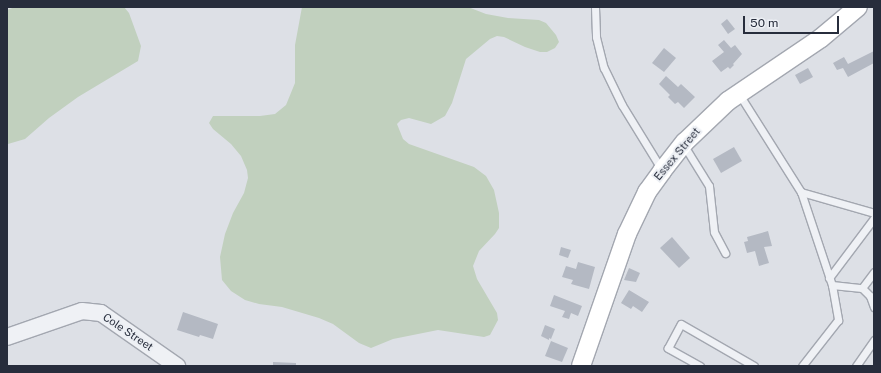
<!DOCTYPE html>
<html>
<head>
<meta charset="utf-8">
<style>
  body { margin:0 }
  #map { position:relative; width:881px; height:373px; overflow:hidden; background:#dde0e6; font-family:"Public Sans",sans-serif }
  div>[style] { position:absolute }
  .green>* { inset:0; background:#c1d0be }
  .building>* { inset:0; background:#b4b9c3 }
  .roads { filter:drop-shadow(1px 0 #a3a7b0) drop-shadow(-1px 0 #a3a7b0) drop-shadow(0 1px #a3a7b0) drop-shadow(0 -1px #a3a7b0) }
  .service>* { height:7px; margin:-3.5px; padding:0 3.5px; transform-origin:3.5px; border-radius:3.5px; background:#eff1f5 }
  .tertiary>* { height:16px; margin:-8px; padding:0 8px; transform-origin:8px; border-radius:8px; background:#eff1f5 }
  .secondary>* { height:18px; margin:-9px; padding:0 9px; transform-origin:9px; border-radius:9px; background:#fff }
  span { translate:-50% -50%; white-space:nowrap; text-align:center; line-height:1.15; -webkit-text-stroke:4px #eceff4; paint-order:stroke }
  .street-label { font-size:11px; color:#272d3c }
  .frame { position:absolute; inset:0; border:8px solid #272d3c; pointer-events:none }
  .scale { position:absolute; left:743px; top:16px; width:96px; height:18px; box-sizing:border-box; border:2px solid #272d3c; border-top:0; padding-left:5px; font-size:12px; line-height:14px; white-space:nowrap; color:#272d3c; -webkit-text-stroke:3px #eceff4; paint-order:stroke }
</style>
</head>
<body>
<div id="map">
  <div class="green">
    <i style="clip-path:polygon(15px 7px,124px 7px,129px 13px,141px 46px,138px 61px,78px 97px,49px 118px,25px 139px,8px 144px,7px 10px)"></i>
    <i style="clip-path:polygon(302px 7px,468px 7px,486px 14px,508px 18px,539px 20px,546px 23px,556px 35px,559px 42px,555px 48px,547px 52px,540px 52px,525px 47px,504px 37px,497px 36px,490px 39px,466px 59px,452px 103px,445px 116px,431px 124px,409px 118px,401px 120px,397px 124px,403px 139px,409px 144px,474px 167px,486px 176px,494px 190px,499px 213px,499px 228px,495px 234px,479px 251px,473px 266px,477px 279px,497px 313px,498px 320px,490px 335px,484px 337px,438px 330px,393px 339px,371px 348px,359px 343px,333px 324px,319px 318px,282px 307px,259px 304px,245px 300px,231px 291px,222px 280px,220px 257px,225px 234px,233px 213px,244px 193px,248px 178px,247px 170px,241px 156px,231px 144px,213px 129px,209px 123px,213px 116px,260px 116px,275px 114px,286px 105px,295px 83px,295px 45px)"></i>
  </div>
  <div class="building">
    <i style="clip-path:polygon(727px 19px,735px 29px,728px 34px,721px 24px)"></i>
    <i style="clip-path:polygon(724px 40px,731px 48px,735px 45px,742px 54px,733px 64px,734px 65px,730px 69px,728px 67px,721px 72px,712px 61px,724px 52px,718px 45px)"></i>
    <i style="clip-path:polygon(664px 48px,676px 58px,664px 72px,652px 63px)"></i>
    <i style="clip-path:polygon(874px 51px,874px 63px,848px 77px,843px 68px,837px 70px,833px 63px,844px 57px,848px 64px)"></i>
    <i style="clip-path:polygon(808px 68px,813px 77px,800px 84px,795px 75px)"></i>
    <i style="clip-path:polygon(666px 76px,678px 87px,681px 84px,695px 97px,684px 108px,678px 102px,675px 104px,668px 97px,670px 95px,659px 84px)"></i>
    <i style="clip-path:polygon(734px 147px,742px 161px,721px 173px,713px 159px)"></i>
    <i style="clip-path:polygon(768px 231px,772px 246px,764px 247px,769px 263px,759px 266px,755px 251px,747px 253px,744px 242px,748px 241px,747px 237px)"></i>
    <i style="clip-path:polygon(672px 237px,690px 258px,679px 268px,660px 248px)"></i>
    <i style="clip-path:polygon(561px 247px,571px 250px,568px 258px,559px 255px)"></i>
    <i style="clip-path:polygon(578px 262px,595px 267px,589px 289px,571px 284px,573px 280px,562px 277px,566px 266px,576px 269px)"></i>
    <i style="clip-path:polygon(629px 268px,640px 273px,636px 282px,624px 280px)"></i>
    <i style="clip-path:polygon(629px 290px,649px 302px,642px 312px,633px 306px,631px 309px,621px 303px)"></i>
    <i style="clip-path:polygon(554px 295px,582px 306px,578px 316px,571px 313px,569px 319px,562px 317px,565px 311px,550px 306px)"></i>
    <i style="clip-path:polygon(183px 312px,218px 324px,213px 339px,200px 335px,199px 337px,177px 330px)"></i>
    <i style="clip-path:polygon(545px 325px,555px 329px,551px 339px,549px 338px,549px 340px,541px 336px)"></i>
    <i style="clip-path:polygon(551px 341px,568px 348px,562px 362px,545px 356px)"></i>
    <i style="clip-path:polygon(273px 362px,296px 363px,296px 366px,273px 366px)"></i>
  </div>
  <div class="roads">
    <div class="service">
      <i style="left:595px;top:7px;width:30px;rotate:88deg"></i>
      <i style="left:596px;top:37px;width:32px;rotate:76deg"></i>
      <i style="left:604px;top:68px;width:41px;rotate:64.1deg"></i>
      <i style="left:622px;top:105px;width:76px;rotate:58.4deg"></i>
      <i style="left:739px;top:94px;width:116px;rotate:57.7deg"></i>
      <i style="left:801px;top:192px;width:98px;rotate:71.6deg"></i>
      <i style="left:832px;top:285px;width:36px;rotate:80deg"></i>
      <i style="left:838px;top:320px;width:58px;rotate:128deg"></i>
      <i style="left:683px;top:144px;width:49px;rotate:58.2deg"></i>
      <i style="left:709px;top:186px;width:46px;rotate:83.8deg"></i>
      <i style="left:714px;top:232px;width:24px;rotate:62deg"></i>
      <i style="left:801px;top:192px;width:76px;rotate:16deg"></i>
      <i style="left:829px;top:278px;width:75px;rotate:-53.1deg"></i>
      <i style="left:832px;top:285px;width:30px;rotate:6deg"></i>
      <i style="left:862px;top:288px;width:11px;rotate:45deg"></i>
      <i style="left:870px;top:296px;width:12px;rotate:70deg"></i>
      <i style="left:862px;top:288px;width:20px;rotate:-53deg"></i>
      <i style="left:700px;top:366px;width:37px;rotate:-151deg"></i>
      <i style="left:668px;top:348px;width:27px;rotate:-62deg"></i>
      <i style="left:681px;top:324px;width:84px;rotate:29.9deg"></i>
      <i style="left:856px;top:366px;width:32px;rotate:-55deg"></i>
    </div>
    <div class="tertiary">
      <i style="left:7px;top:337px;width:79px;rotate:-19.1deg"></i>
      <i style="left:82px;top:311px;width:19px;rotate:6deg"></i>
      <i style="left:101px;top:313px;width:93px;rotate:34.9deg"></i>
    </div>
    <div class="secondary">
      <i style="left:581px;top:366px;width:140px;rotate:-70.8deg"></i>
      <i style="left:627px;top:234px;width:47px;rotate:-64.5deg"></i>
      <i style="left:647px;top:192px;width:26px;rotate:-54deg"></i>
      <i style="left:662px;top:171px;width:37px;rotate:-52deg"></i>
      <i style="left:685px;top:142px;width:59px;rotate:-43.6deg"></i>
      <i style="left:728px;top:101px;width:112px;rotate:-34.1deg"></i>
      <i style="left:821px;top:38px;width:48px;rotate:-40deg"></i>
    </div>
  </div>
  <div class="street-label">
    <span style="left:677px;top:154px;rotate:-50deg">Essex Street</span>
    <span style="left:128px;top:332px;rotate:34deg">Cole Street</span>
  </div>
  <div class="frame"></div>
  <div class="scale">50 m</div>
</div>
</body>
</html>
